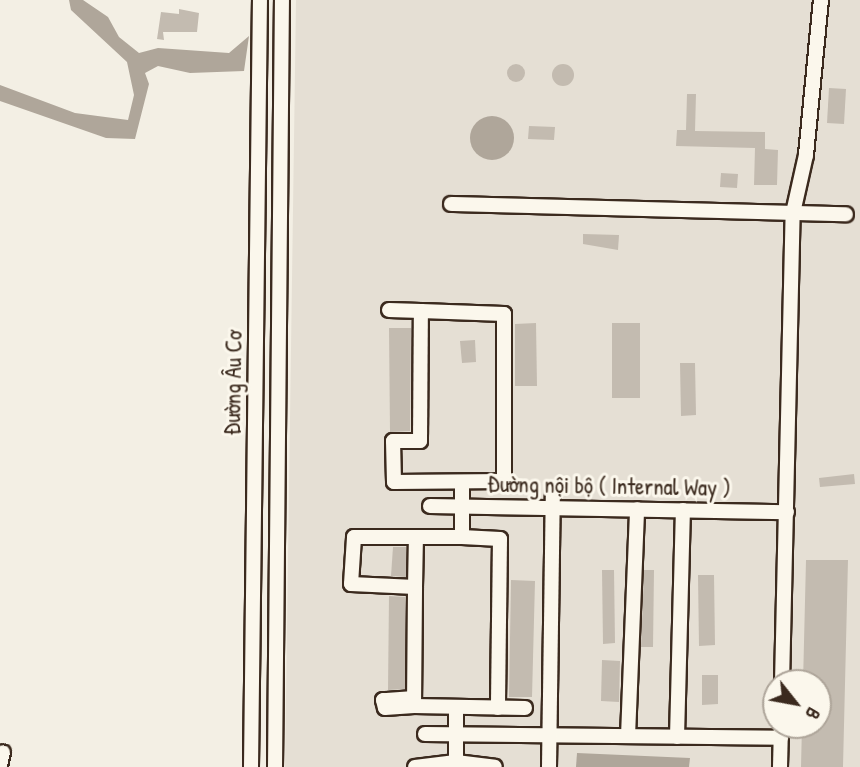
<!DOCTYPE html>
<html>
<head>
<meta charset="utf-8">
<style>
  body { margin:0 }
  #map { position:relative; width:860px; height:767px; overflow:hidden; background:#f3efe4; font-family:"Patrick Hand",sans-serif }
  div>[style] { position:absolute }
  .built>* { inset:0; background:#e5dfd4 }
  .water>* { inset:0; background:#afa69a }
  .round { border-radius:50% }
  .building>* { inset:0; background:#c3bbb0 }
  .roads { filter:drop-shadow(2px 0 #3b2a1e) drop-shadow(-2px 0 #3b2a1e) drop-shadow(0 2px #3b2a1e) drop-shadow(0 -2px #3b2a1e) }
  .minor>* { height:14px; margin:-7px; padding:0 7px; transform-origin:7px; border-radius:7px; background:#fbf7ec }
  span { translate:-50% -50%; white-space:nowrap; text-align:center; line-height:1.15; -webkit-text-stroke:6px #fbf7ec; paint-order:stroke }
  .street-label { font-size:23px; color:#3b2a1e }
  .north { position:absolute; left:762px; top:669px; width:70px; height:70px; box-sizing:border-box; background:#fbf7ec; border:2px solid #aea59a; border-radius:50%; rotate:121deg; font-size:19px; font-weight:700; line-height:28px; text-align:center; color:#3b2a1e }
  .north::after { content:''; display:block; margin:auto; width:24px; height:32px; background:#3b2a1e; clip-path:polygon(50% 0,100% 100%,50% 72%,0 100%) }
</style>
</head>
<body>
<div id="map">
  <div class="built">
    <i style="clip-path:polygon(evenodd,296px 0,860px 0,860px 767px,285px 767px,296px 0,776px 683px,818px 683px,818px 725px,776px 725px,776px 683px)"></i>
  </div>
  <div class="water">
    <i style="clip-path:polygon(69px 0,83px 0,108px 17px,119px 37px,139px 53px,158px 48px,229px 53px,249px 36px,244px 71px,190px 73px,158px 66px,145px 73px,149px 84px,135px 139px,106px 138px,0 101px,0 85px,75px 113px,128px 120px,134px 95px,127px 62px,71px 10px)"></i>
    <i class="round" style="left:470px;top:116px;width:44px;height:44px"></i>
    <i style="clip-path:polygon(577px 753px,690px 758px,689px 767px,576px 767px)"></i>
  </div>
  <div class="building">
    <i style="clip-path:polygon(179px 9px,199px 13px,197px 32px,163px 32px,164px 40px,157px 39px,161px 12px,179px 14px)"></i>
    <i class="round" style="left:507px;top:64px;width:18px;height:18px"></i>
    <i class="round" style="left:552px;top:64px;width:22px;height:22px"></i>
    <i style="clip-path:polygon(829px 88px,846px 89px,844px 124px,827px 123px)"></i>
    <i style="clip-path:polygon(687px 94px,696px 94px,695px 131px,765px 132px,765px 149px,778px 150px,777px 185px,754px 185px,755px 148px,676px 146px,677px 130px,686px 130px)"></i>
    <i style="clip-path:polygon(529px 126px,555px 127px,554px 140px,528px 139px)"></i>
    <i style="clip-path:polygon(721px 173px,738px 174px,737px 188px,720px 187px)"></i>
    <i style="clip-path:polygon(583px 234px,619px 235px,618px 250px,583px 244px)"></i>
    <i style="clip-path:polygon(536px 323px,537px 386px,515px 386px,515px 324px)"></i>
    <i style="clip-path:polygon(612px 323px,640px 323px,640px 398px,612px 398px)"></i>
    <i style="clip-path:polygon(389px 328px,411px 328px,410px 431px,390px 432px)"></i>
    <i style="clip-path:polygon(475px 340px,476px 362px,462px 363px,460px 341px)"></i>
    <i style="clip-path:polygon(680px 363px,695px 363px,696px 415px,681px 416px)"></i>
    <i style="clip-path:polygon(854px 474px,855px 484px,820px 487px,819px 478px)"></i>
    <i style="clip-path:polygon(393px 547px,406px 547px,406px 577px,391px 576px)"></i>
    <i style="clip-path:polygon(806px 560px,848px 560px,843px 767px,801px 767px,802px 725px,818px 725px,818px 683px,803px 683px)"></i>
    <i style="clip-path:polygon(602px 570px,614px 570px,615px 643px,603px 644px)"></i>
    <i style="clip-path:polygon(644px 570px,654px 570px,653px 647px,641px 647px)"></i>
    <i style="clip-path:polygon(698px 575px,714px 575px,715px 645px,699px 646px)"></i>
    <i style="clip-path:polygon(511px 580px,535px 581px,532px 697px,509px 697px)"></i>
    <i style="clip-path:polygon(389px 596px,405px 597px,405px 689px,388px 690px)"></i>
    <i style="clip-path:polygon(602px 660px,620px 661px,619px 702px,601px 701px)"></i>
    <i style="clip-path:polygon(702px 675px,718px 675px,718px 704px,702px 705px)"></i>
  </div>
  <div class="roads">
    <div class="minor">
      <i style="left:451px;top:204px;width:395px;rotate:1.5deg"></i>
      <i style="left:389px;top:310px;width:32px;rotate:2deg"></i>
      <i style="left:421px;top:311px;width:83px;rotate:2.1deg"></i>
      <i style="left:504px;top:314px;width:167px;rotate:90deg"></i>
      <i style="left:504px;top:481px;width:110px;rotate:179.5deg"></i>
      <i style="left:394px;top:482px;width:41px;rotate:-91.4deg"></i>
      <i style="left:393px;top:441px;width:27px"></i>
      <i style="left:420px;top:441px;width:130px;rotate:-89.6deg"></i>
      <i style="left:430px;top:506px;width:357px;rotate:1deg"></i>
      <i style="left:462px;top:537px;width:38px;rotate:3deg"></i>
      <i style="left:500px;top:539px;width:169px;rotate:90.7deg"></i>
      <i style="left:415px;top:587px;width:50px;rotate:-88.9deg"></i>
      <i style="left:782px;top:683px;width:470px;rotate:-88.7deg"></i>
      <i style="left:793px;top:213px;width:59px;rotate:-77.4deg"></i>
      <i style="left:806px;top:155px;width:156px;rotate:-84.5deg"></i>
      <i style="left:414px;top:698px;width:31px;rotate:176deg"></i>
      <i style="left:383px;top:700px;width:8px;rotate:76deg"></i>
      <i style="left:385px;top:708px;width:29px;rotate:-4deg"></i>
      <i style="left:414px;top:706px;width:119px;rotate:-89.5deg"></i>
      <i style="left:415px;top:587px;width:64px;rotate:-177.3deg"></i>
      <i style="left:351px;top:584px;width:47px;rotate:-86.3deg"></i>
      <i style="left:354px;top:537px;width:108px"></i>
      <i style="left:462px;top:537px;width:55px;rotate:-90deg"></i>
      <i style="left:414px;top:706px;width:111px;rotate:1deg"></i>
      <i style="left:425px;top:734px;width:356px;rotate:0.6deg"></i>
      <i style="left:628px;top:736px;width:227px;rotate:-87.7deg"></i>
      <i style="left:677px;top:737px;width:227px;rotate:-88.5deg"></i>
      <i style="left:456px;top:762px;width:39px;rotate:7deg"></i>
      <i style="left:0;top:765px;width:13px;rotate:-77deg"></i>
      <i style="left:251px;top:767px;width:767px;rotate:-89.33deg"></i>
      <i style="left:275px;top:767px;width:767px;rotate:-89.48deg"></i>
      <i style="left:415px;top:767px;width:41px;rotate:-7deg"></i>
      <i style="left:456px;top:762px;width:55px;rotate:-90deg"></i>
      <i style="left:549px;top:767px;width:274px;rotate:-89.2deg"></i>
      <i style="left:780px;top:767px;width:42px;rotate:-88.6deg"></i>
    </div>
  </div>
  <div class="street-label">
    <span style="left:233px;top:383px;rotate:-89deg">Đường Âu Cơ</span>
    <span style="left:609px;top:486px;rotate:1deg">Đường nội bộ ( Internal Way )</span>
  </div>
  <div class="north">B</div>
</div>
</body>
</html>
